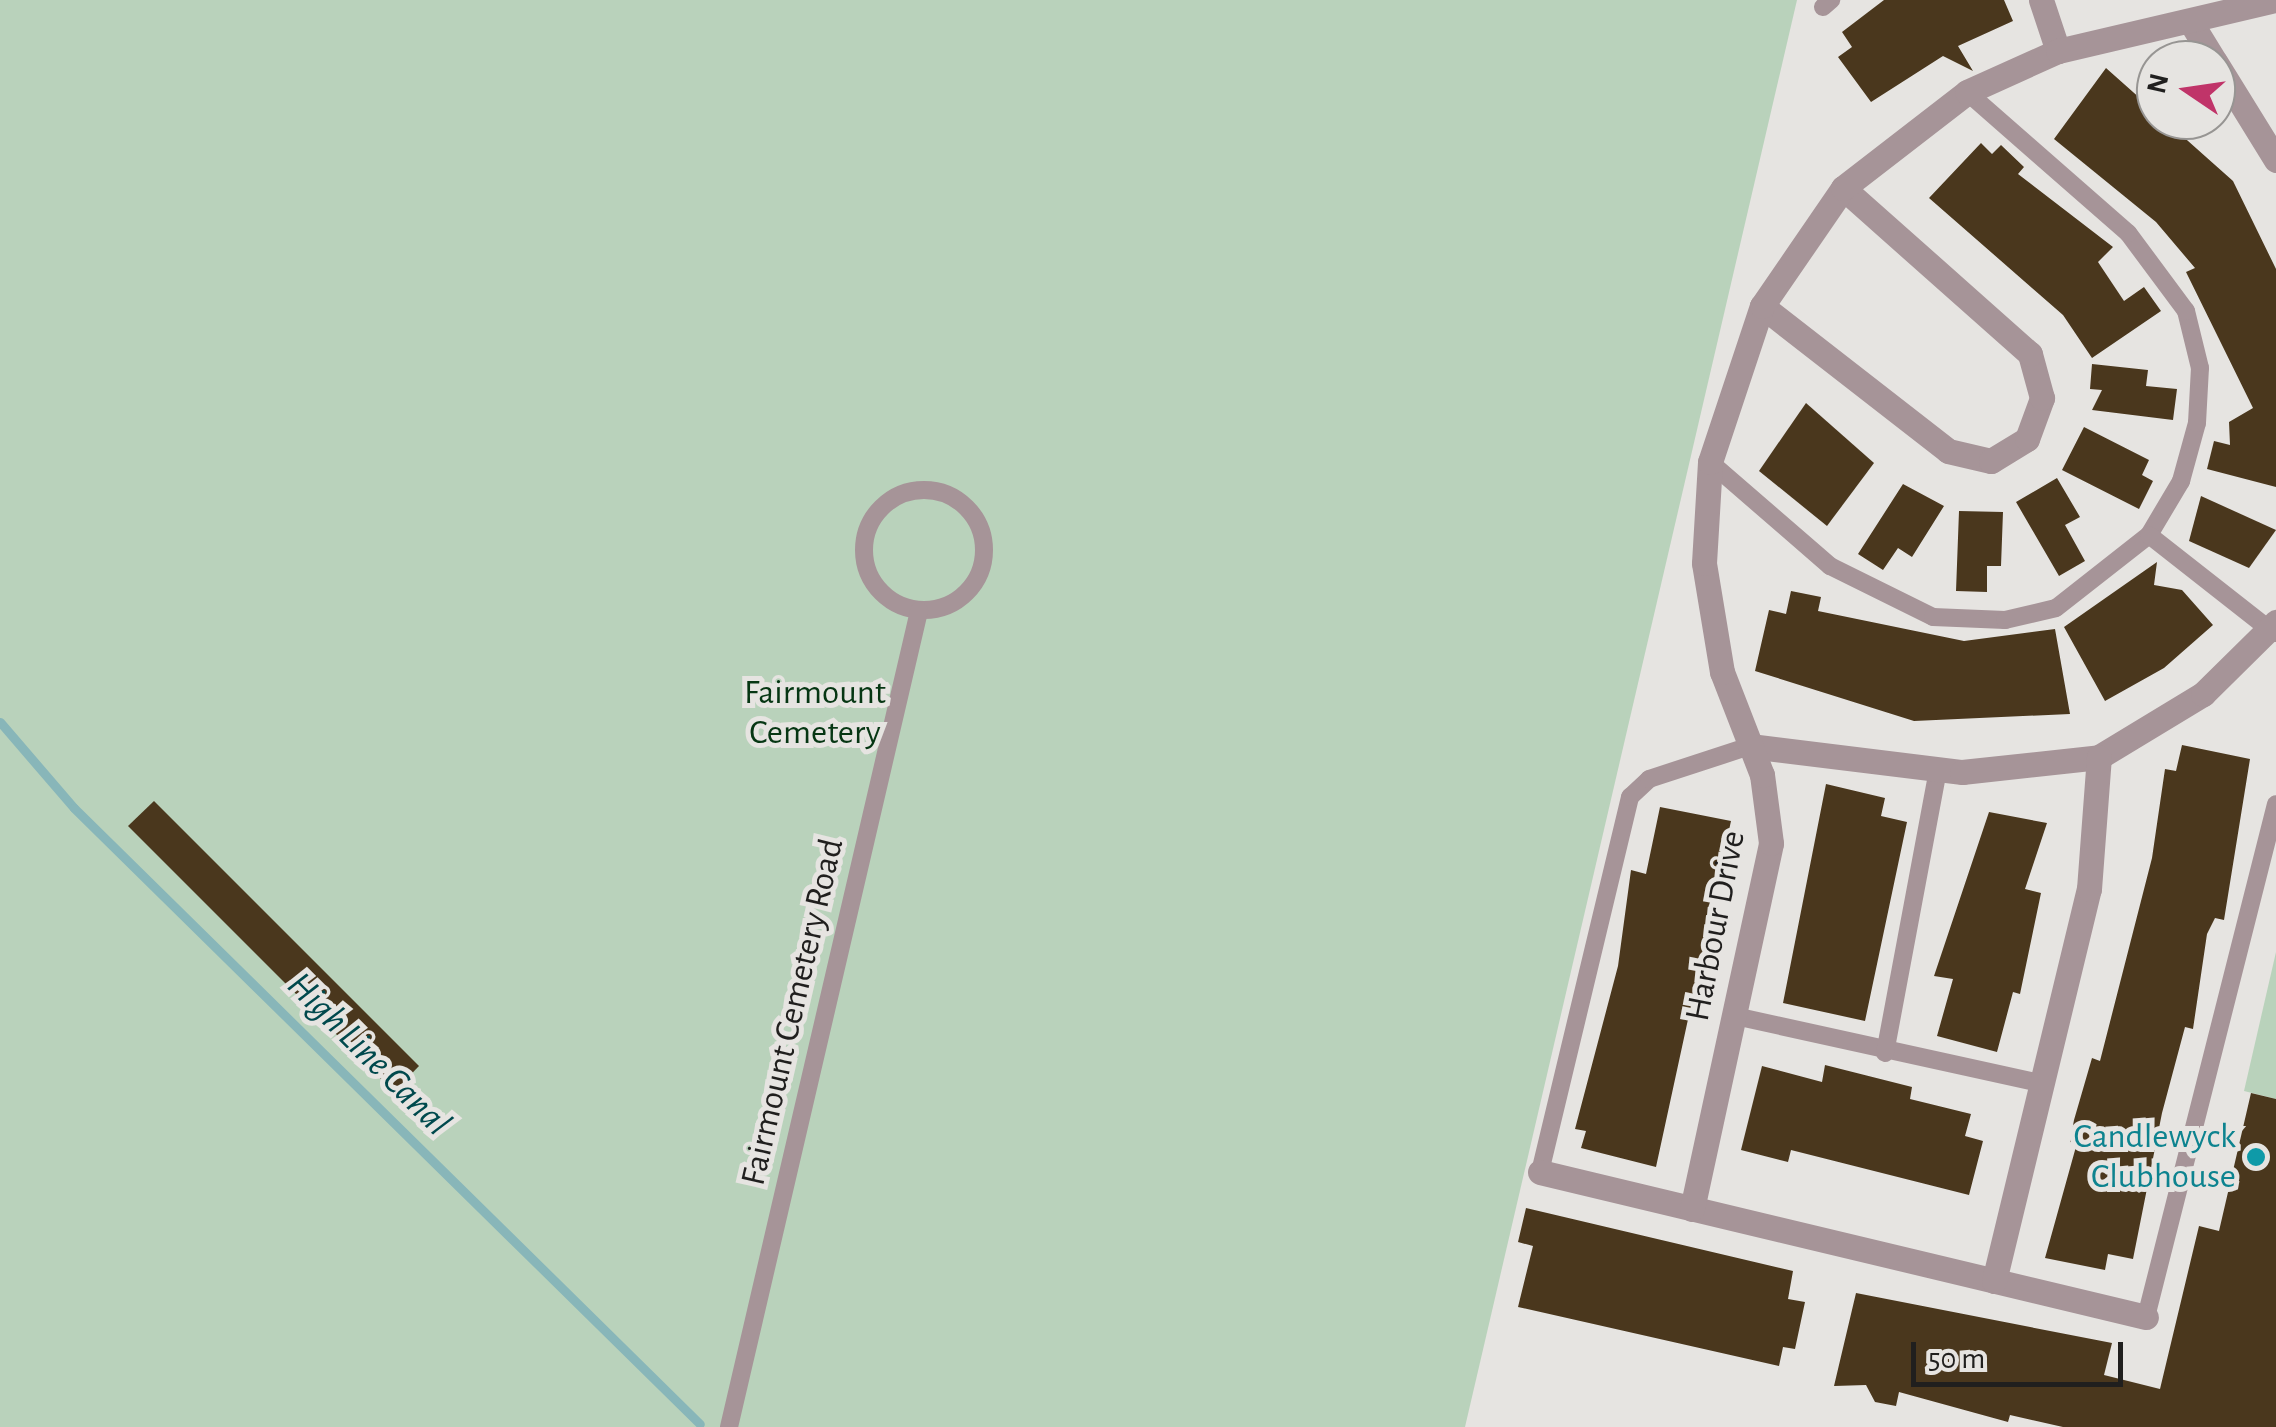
<!DOCTYPE html>
<html>
<head>
<meta charset="utf-8">
<style>
  body { margin:0 }
  #map { position:relative; width:2276px; height:1427px; overflow:hidden; background:#e6e4e1; font-family:"Alegreya Sans",sans-serif }
  div>[style] { position:absolute }
  .green>* { inset:0; background:#b9d2bb }
  .stream>* { height:9px; margin:-4.5px; padding:0 4.5px; transform-origin:4.5px; border-radius:4.5px; background:#88b6b9 }
  .building>* { inset:0; background:#4a371d }
  .service>* { height:18px; margin:-9px; padding:0 9px; transform-origin:9px; border-radius:9px; background:#a69498 }
  .service>.ring { margin:-9px; padding:0; box-sizing:content-box; background:none; border:18px solid #a69498; border-radius:50% }
  .minor>* { height:25px; margin:-12.5px; padding:0 12.5px; transform-origin:12.5px; border-radius:12.5px; background:#a69498 }
  .dots>* { width:28px; height:28px; translate:-50% -50%; box-sizing:border-box; border:5px solid #e6e4e1; border-radius:50% }
  span { translate:-50% -50%; white-space:nowrap; text-align:center; line-height:1.15; -webkit-text-stroke:10px #e6e4e1; paint-order:stroke }
  .park-label { font-size:35px; color:#063613 }
  .street-label { font-size:35px; color:#201f1e }
  .culture-label { font-size:35px; color:#0d838f }
  .right { translate:-100% -50%; text-align:right }
  .water-label { font-size:38px; color:#00494d; font-style:italic }
  .north { position:absolute; left:2136px; top:40px; width:100px; height:100px; box-sizing:border-box; background:#e6e4e1; border:2px solid #979593; border-radius:50%; rotate:283deg; font-size:28px; font-weight:700; line-height:40px; text-align:center; color:#201f1e }
  .north::after { content:''; display:block; margin:auto; width:35px; height:45px; background:#c03469; clip-path:polygon(50% 0,100% 100%,50% 72%,0 100%) }
  .scale { position:absolute; left:1911px; top:1342px; width:212px; height:45px; box-sizing:border-box; border:5px solid #201f1e; border-top:0; padding-left:12px; font-size:30px; line-height:35px; white-space:nowrap; color:#201f1e; -webkit-text-stroke:8px #e6e4e1; paint-order:stroke }
</style>
</head>
<body>
<div id="map">
  <div class="green">
    <i style="clip-path:polygon(0 0,1797px 0,1465px 1427px,0 1427px)"></i>
    <i style="clip-path:polygon(2276px 952px,2276px 1099px,2244px 1091px)"></i>
  </div>
  <div class="stream">
    <i style="left:0;top:722px;width:113px;rotate:49.3deg"></i>
    <i style="left:74px;top:808px;width:878px;rotate:44.54deg"></i>
  </div>
  <div class="building">
    <i style="clip-path:polygon(1884px 0,2004px 0,2013px 21px,1958px 46px,1973px 71px,1943px 56px,1871px 102px,1838px 57px,1852px 47px,1842px 32px)"></i>
    <i style="clip-path:polygon(2106px 68px,2233px 181px,2276px 269px,2276px 487px,2207px 469px,2214px 441px,2230px 445px,2229px 422px,2253px 408px,2186px 272px,2195px 268px,2156px 222px,2054px 139px)"></i>
    <i style="clip-path:polygon(1981px 143px,1992px 154px,2001px 145px,2024px 167px,2018px 174px,2113px 247px,2098px 262px,2124px 301px,2144px 287px,2161px 311px,2092px 358px,2063px 315px,1929px 198px)"></i>
    <i style="clip-path:polygon(2092px 364px,2148px 370px,2146px 386px,2177px 389px,2173px 420px,2092px 410px,2102px 390px,2090px 389px)"></i>
    <i style="clip-path:polygon(1806px 403px,1874px 463px,1827px 526px,1759px 471px)"></i>
    <i style="clip-path:polygon(2084px 427px,2149px 460px,2142px 475px,2153px 481px,2139px 509px,2062px 470px)"></i>
    <i style="clip-path:polygon(2057px 478px,2080px 517px,2065px 525px,2085px 561px,2059px 576px,2016px 502px)"></i>
    <i style="clip-path:polygon(1903px 484px,1944px 506px,1912px 557px,1898px 548px,1883px 570px,1858px 554px)"></i>
    <i style="clip-path:polygon(2201px 496px,2276px 530px,2249px 568px,2189px 541px)"></i>
    <i style="clip-path:polygon(1959px 511px,2003px 512px,2001px 566px,1987px 566px,1987px 592px,1956px 591px)"></i>
    <i style="clip-path:polygon(2157px 562px,2154px 585px,2182px 590px,2213px 625px,2164px 668px,2105px 701px,2064px 627px)"></i>
    <i style="clip-path:polygon(1791px 591px,1821px 597px,1818px 611px,1964px 641px,2055px 629px,2070px 714px,1914px 721px,1755px 671px,1769px 610px,1786px 614px)"></i>
    <i style="clip-path:polygon(2182px 745px,2250px 759px,2224px 920px,2215px 918px,2207px 934px,2193px 1029px,2185px 1027px,2162px 1113px,2133px 1259px,2108px 1254px,2105px 1270px,2045px 1258px,2077px 1143px,2070px 1142px,2074px 1120px,2092px 1058px,2100px 1061px,2152px 858px,2165px 769px,2176px 771px)"></i>
    <i style="clip-path:polygon(1826px 784px,1885px 798px,1881px 816px,1907px 822px,1865px 1021px,1783px 1003px)"></i>
    <i style="clip-path:polygon(154px 801px,419px 1066px,394px 1092px,128px 826px)"></i>
    <i style="clip-path:polygon(1660px 807px,1731px 821px,1656px 1167px,1581px 1148px,1586px 1131px,1575px 1129px,1618px 966px,1631px 870px,1646px 874px)"></i>
    <i style="clip-path:polygon(1989px 812px,2047px 823px,2025px 889px,2041px 893px,2020px 994px,2013px 992px,1997px 1052px,1937px 1036px,1953px 979px,1934px 976px)"></i>
    <i style="clip-path:polygon(1825px 1065px,1912px 1087px,1910px 1099px,1971px 1114px,1965px 1136px,1983px 1141px,1969px 1195px,1791px 1150px,1788px 1162px,1741px 1150px,1762px 1066px,1822px 1082px)"></i>
    <i style="clip-path:polygon(2251px 1093px,2276px 1099px,2276px 1427px,2063px 1427px,2010px 1415px,2008px 1422px,1899px 1392px,1896px 1406px,1875px 1402px,1866px 1385px,1834px 1386px,1856px 1293px,2112px 1343px,2104px 1375px,2160px 1389px,2199px 1226px,2219px 1231px)"></i>
    <i style="clip-path:polygon(1526px 1208px,1793px 1271px,1788px 1299px,1805px 1302px,1795px 1349px,1783px 1347px,1779px 1366px,1518px 1307px,1533px 1246px,1518px 1242px)"></i>
  </div>
  <div class="service">
    <i style="left:1823px;top:7px;width:11px;rotate:-41deg"></i>
    <i style="left:1710px;top:462px;width:159px;rotate:40.9deg"></i>
    <i style="left:1830px;top:566px;width:115px;rotate:26.3deg"></i>
    <i style="left:1933px;top:617px;width:72px;rotate:2.4deg"></i>
    <i style="left:2005px;top:620px;width:52px;rotate:-13.2deg"></i>
    <i style="left:2056px;top:608px;width:118px;rotate:-38.1deg"></i>
    <i style="left:2149px;top:535px;width:63px;rotate:-59.3deg"></i>
    <i style="left:2181px;top:481px;width:60px;rotate:-74.6deg"></i>
    <i style="left:2197px;top:423px;width:55px;rotate:-86.9deg"></i>
    <i style="left:2200px;top:368px;width:59px;rotate:-103.8deg"></i>
    <i style="left:2186px;top:311px;width:97px;rotate:-126.6deg"></i>
    <i style="left:2128px;top:233px;width:214px;rotate:-138.8deg"></i>
    <i class="ring" style="left:864px;top:490px;width:102px;height:102px"></i>
    <i style="left:2149px;top:535px;width:159px;rotate:38.1deg"></i>
    <i style="left:1735px;top:1016px;width:307px;rotate:12.4deg"></i>
    <i style="left:1885px;top:1053px;width:288px;rotate:-79.4deg"></i>
    <i style="left:1540px;top:1172px;width:386px;rotate:-76.5deg"></i>
    <i style="left:1630px;top:797px;width:26px;rotate:-43deg"></i>
    <i style="left:1649px;top:779px;width:106px;rotate:-18.1deg"></i>
    <i style="left:2146px;top:1317px;width:529px;rotate:-75.78deg"></i>
    <i style="left:729px;top:1427px;width:838px;rotate:-76.89deg"></i>
  </div>
  <div class="minor">
    <i style="left:2041px;top:0;width:54px;rotate:71.6deg"></i>
    <i style="left:2190px;top:21px;width:46px;rotate:58.4deg"></i>
    <i style="left:2216px;top:63px;width:114px;rotate:58.3deg"></i>
    <i style="left:1762px;top:306px;width:236px;rotate:37.9deg"></i>
    <i style="left:1948px;top:451px;width:44px;rotate:13.1deg"></i>
    <i style="left:1991px;top:461px;width:42px;rotate:-31.4deg"></i>
    <i style="left:2027px;top:439px;width:44px;rotate:-69.9deg"></i>
    <i style="left:2042px;top:398px;width:46px;rotate:-105.3deg"></i>
    <i style="left:2030px;top:354px;width:250px;rotate:-138.4deg"></i>
    <i style="left:1750px;top:746px;width:214px;rotate:7deg"></i>
    <i style="left:1962px;top:772px;width:138px;rotate:-6.2deg"></i>
    <i style="left:2099px;top:757px;width:122px;rotate:-31.2deg"></i>
    <i style="left:2203px;top:694px;width:103px;rotate:-44.6deg"></i>
    <i style="left:1540px;top:1172px;width:623px;rotate:13.46deg"></i>
    <i style="left:1692px;top:1209px;width:374px;rotate:-77.8deg"></i>
    <i style="left:1771px;top:843px;width:69px;rotate:-97.5deg"></i>
    <i style="left:1762px;top:775px;width:110px;rotate:-111.2deg"></i>
    <i style="left:1722px;top:672px;width:110px;rotate:-99.4deg"></i>
    <i style="left:1704px;top:563px;width:101px;rotate:-86.6deg"></i>
    <i style="left:1710px;top:462px;width:164px;rotate:-71.6deg"></i>
    <i style="left:1762px;top:306px;width:143px;rotate:-55.5deg"></i>
    <i style="left:1843px;top:188px;width:157px;rotate:-37.7deg"></i>
    <i style="left:1967px;top:92px;width:100px;rotate:-24.3deg"></i>
    <i style="left:2058px;top:51px;width:223px;rotate:-13.2deg"></i>
    <i style="left:1994px;top:1281px;width:403px;rotate:-76.4deg"></i>
    <i style="left:2089px;top:889px;width:132px;rotate:-85.7deg"></i>
  </div>
  <div class="dots">
    <i style="left:2256px;top:1157px;background:#0f9aa8"></i>
  </div>
  <div class="park-label">
    <span style="left:815px;top:713px">Fairmount<br>Cemetery</span>
  </div>
  <div class="street-label">
    <span style="left:1716px;top:926px;rotate:-79deg">Harbour Drive</span>
    <span style="left:793px;top:1012px;rotate:-77deg">Fairmount Cemetery Road</span>
  </div>
  <div class="culture-label">
    <span class="right" style="left:2236px;top:1157px">Candlewyck<br>Clubhouse</span>
  </div>
  <div class="water-label">
    <span style="left:368px;top:1055px;rotate:45deg">High Line Canal</span>
  </div>
  <div class="north">N</div>
  <div class="scale">50 m</div>
</div>
</body>
</html>
